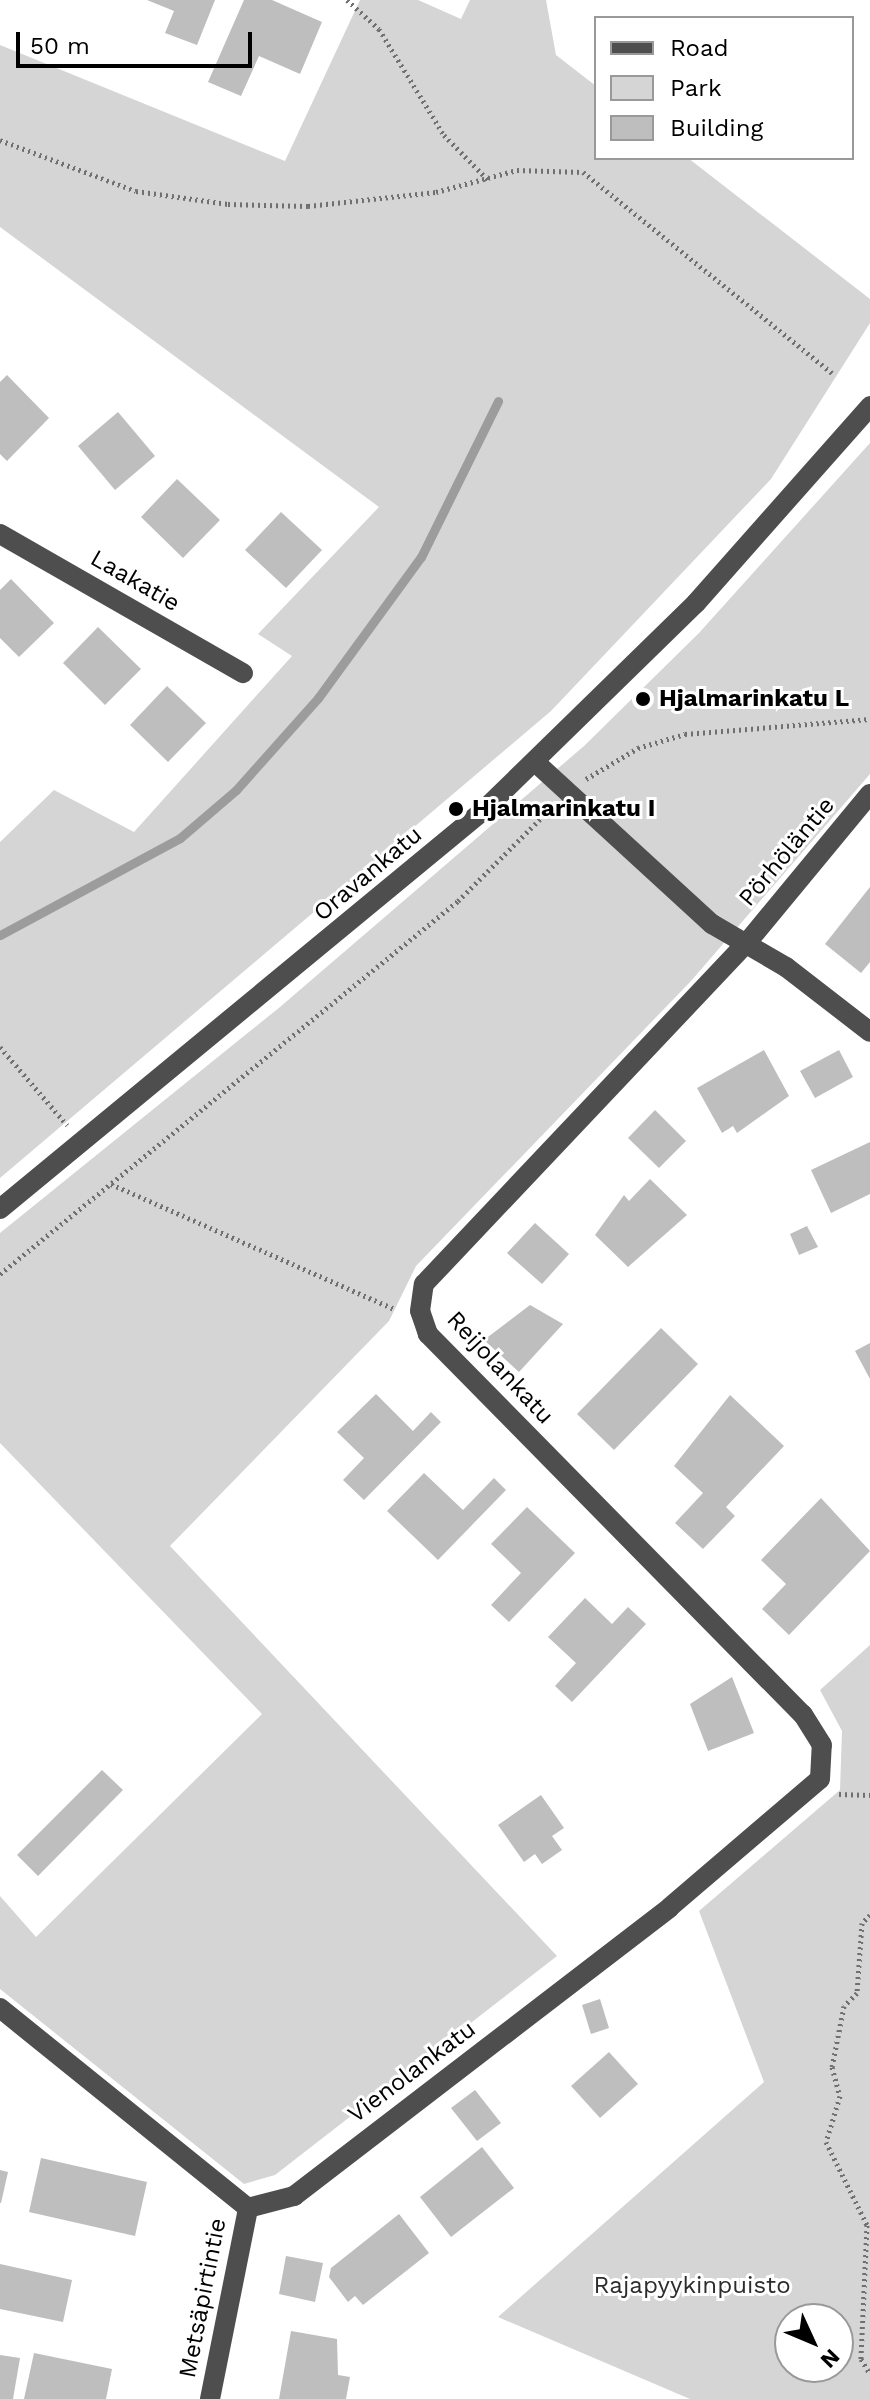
<!DOCTYPE html>
<html>
<head>
<meta charset="utf-8">
<style>
  body { margin:0 }
  #map { position:relative; width:870px; height:2399px; overflow:hidden; background:#fff; font-family:"Work Sans",sans-serif }
  div>[style] { position:absolute }
  .green>* { inset:0; background:#d5d5d5 }
  .stream>* { height:9px; margin:-4.5px; padding:0 4.5px; transform-origin:4.5px; border-radius:4.5px; background:#9c9c9c }
  .building>* { inset:0; background:#bebebe }
  .path>* { height:5px; margin-top:-2.5px; transform-origin:0; background:repeating-linear-gradient(90deg,#707070 0 2px,transparent 0 6px) }
  .minor>* { height:20px; margin:-10px; padding:0 10px; transform-origin:10px; border-radius:10px; background:#4e4e4e }
  .dots>* { width:22px; height:22px; translate:-50% -50%; box-sizing:border-box; border:4px solid #fff; border-radius:50% }
  span { translate:-50% -50%; white-space:nowrap; text-align:center; line-height:1.15; -webkit-text-stroke:6px #fff; paint-order:stroke }
  .street-label { font-size:24px; color:#000 }
  .poi-label { font-size:24px; color:#000; font-weight:700 }
  .left { translate:0 -50%; text-align:left }
  .park-label { font-size:24px; color:#2c2c2c }
  .legend { position:absolute; left:594px; top:16px; width:260px; height:144px; box-sizing:border-box; background:#fff; border:2px solid #999; margin:0; padding:10px 14px; list-style:none; font-size:24px; color:#000 }
  .legend li { display:flex; align-items:center; gap:16px; height:40px }
  .legend b { width:40px; border:2px solid #999 }
  .north { position:absolute; left:774px; top:2303px; width:80px; height:80px; box-sizing:border-box; background:#fff; border:2px solid #999; border-radius:50%; rotate:134deg; font-size:22px; font-weight:700; line-height:32px; text-align:center; color:#000 }
  .north::after { content:''; display:block; margin:auto; width:28px; height:36px; background:#000; clip-path:polygon(50% 0,100% 100%,50% 72%,0 100%) }
  .scale { position:absolute; left:16px; top:32px; width:236px; height:36px; box-sizing:border-box; border:4px solid #000; border-top:0; padding-left:10px; font-size:24px; line-height:28px; white-space:nowrap; color:#000; -webkit-text-stroke:6px #fff; paint-order:stroke }
</style>
</head>
<body>
<div id="map">
  <div class="green">
    <i style="clip-path:polygon(360px 0,418px 0,461px 19px,470px 0,546px 0,556px 55px,596px 86px,596px 158px,688px 158px,870px 299px,870px 323px,771px 479px,551px 711px,0 1178px,0 842px,54px 790px,134px 832px,292px 656px,258px 634px,379px 507px,0 227px,0 45px,285px 161px)"></i>
    <i style="clip-path:polygon(870px 443px,870px 774px,691px 981px,416px 1266px,389px 1321px,170px 1546px,557px 1956px,275px 2175px,244px 2184px,0 1989px,0 1896px,36px 1937px,262px 1714px,0 1443px,0 1233px,280px 1007px,584px 746px,699px 633px)"></i>
    <i style="clip-path:polygon(evenodd,870px 1645px,870px 2399px,690px 2399px,498px 2317px,764px 2082px,699px 1911px,840px 1790px,842px 1731px,820px 1690px,870px 1645px,838px 2319px,838px 2367px,790px 2367px,790px 2319px,838px 2319px)"></i>
  </div>
  <div class="stream">
    <i style="left:0;top:935px;width:204px;rotate:-28.3deg"></i>
    <i style="left:180px;top:838px;width:74px;rotate:-40.6deg"></i>
    <i style="left:236px;top:790px;width:123px;rotate:-48.3deg"></i>
    <i style="left:318px;top:698px;width:175px;rotate:-53.9deg"></i>
    <i style="left:421px;top:557px;width:174px;rotate:-63.7deg"></i>
  </div>
  <div class="building">
    <i style="clip-path:polygon(147px 0,215px 0,197px 45px,165px 33px,174px 11px)"></i>
    <i style="clip-path:polygon(244px 0,272px 0,322px 22px,300px 74px,259px 56px,241px 96px,208px 82px)"></i>
    <i style="clip-path:polygon(7px 375px,49px 418px,7px 461px,0 454px,0 382px)"></i>
    <i style="clip-path:polygon(118px 412px,155px 456px,115px 490px,78px 446px)"></i>
    <i style="clip-path:polygon(177px 479px,220px 520px,183px 558px,141px 517px)"></i>
    <i style="clip-path:polygon(281px 512px,322px 550px,286px 588px,245px 550px)"></i>
    <i style="clip-path:polygon(11px 579px,54px 623px,19px 657px,0 638px,0 590px)"></i>
    <i style="clip-path:polygon(98px 627px,141px 669px,105px 705px,63px 663px)"></i>
    <i style="clip-path:polygon(167px 686px,206px 723px,168px 762px,130px 725px)"></i>
    <i style="clip-path:polygon(870px 887px,870px 962px,861px 973px,825px 944px)"></i>
    <i style="clip-path:polygon(764px 1050px,789px 1096px,737px 1133px,733px 1126px,722px 1133px,697px 1088px)"></i>
    <i style="clip-path:polygon(839px 1050px,853px 1077px,815px 1098px,800px 1071px)"></i>
    <i style="clip-path:polygon(655px 1110px,686px 1141px,659px 1168px,628px 1138px)"></i>
    <i style="clip-path:polygon(870px 1142px,870px 1194px,831px 1213px,811px 1170px)"></i>
    <i style="clip-path:polygon(650px 1179px,687px 1215px,628px 1267px,595px 1235px,624px 1195px,629px 1201px)"></i>
    <i style="clip-path:polygon(535px 1223px,569px 1254px,542px 1284px,507px 1253px)"></i>
    <i style="clip-path:polygon(807px 1226px,818px 1247px,799px 1255px,790px 1234px)"></i>
    <i style="clip-path:polygon(530px 1305px,563px 1324px,519px 1372px,484px 1340px)"></i>
    <i style="clip-path:polygon(661px 1328px,698px 1364px,614px 1450px,577px 1414px)"></i>
    <i style="clip-path:polygon(870px 1343px,870px 1379px,855px 1351px)"></i>
    <i style="clip-path:polygon(376px 1394px,413px 1431px,431px 1412px,441px 1422px,364px 1500px,343px 1480px,364px 1458px,337px 1432px)"></i>
    <i style="clip-path:polygon(730px 1395px,784px 1446px,726px 1507px,735px 1516px,703px 1549px,675px 1523px,703px 1493px,674px 1466px)"></i>
    <i style="clip-path:polygon(424px 1473px,463px 1510px,494px 1478px,506px 1490px,438px 1560px,387px 1511px)"></i>
    <i style="clip-path:polygon(821px 1498px,870px 1551px,789px 1635px,762px 1609px,786px 1584px,761px 1560px)"></i>
    <i style="clip-path:polygon(527px 1507px,575px 1553px,509px 1622px,491px 1605px,521px 1573px,491px 1544px)"></i>
    <i style="clip-path:polygon(585px 1598px,612px 1624px,628px 1607px,646px 1624px,572px 1702px,555px 1686px,576px 1663px,548px 1637px)"></i>
    <i style="clip-path:polygon(732px 1677px,754px 1733px,708px 1751px,690px 1704px)"></i>
    <i style="clip-path:polygon(102px 1770px,123px 1790px,38px 1876px,17px 1855px)"></i>
    <i style="clip-path:polygon(541px 1795px,564px 1828px,552px 1836px,562px 1850px,542px 1864px,535px 1854px,524px 1862px,498px 1825px)"></i>
    <i style="clip-path:polygon(600px 1999px,609px 2028px,591px 2034px,582px 2005px)"></i>
    <i style="clip-path:polygon(609px 2052px,638px 2084px,600px 2118px,571px 2086px)"></i>
    <i style="clip-path:polygon(475px 2090px,501px 2123px,477px 2141px,451px 2108px)"></i>
    <i style="clip-path:polygon(482px 2147px,514px 2188px,451px 2237px,420px 2197px)"></i>
    <i style="clip-path:polygon(41px 2158px,147px 2182px,135px 2236px,29px 2212px)"></i>
    <i style="clip-path:polygon(0 2170px,8px 2172px,1px 2203px,0 2203px)"></i>
    <i style="clip-path:polygon(399px 2214px,429px 2253px,363px 2305px,355px 2296px,348px 2302px,329px 2277px,331px 2268px)"></i>
    <i style="clip-path:polygon(286px 2256px,323px 2263px,315px 2302px,279px 2294px)"></i>
    <i style="clip-path:polygon(0 2264px,72px 2280px,63px 2322px,0 2309px)"></i>
    <i style="clip-path:polygon(291px 2331px,337px 2339px,338px 2375px,350px 2377px,346px 2399px,279px 2399px)"></i>
    <i style="clip-path:polygon(34px 2353px,112px 2369px,106px 2399px,24px 2399px)"></i>
    <i style="clip-path:polygon(0 2355px,20px 2358px,13px 2399px,0 2399px)"></i>
  </div>
  <div class="path">
    <i style="left:347px;top:0;width:43px;rotate:42.2deg"></i>
    <i style="left:379px;top:29px;width:124px;rotate:58.5deg"></i>
    <i style="left:444px;top:135px;width:63px;rotate:45.6deg"></i>
    <i style="left:0;top:140px;width:145px;rotate:20.6deg"></i>
    <i style="left:136px;top:191px;width:93px;rotate:8deg"></i>
    <i style="left:228px;top:204px;width:80px;rotate:1.4deg"></i>
    <i style="left:308px;top:206px;width:129px;rotate:-6.2deg"></i>
    <i style="left:436px;top:192px;width:84px;rotate:-15.2deg"></i>
    <i style="left:517px;top:170px;width:66px;rotate:1.7deg"></i>
    <i style="left:583px;top:172px;width:320px;rotate:38.9deg"></i>
    <i style="left:586px;top:779px;width:61px;rotate:-30.8deg"></i>
    <i style="left:638px;top:748px;width:49px;rotate:-16.6deg"></i>
    <i style="left:685px;top:734px;width:186px;rotate:-4.6deg"></i>
    <i style="left:0;top:1047px;width:103px;rotate:49.3deg"></i>
    <i style="left:111px;top:1184px;width:310px;rotate:23.8deg"></i>
    <i style="left:0;top:1274px;width:591px;rotate:-39.16deg"></i>
    <i style="left:458px;top:901px;width:132px;rotate:-45deg"></i>
    <i style="left:839px;top:1794px;width:31px;rotate:2deg"></i>
    <i style="left:870px;top:1915px;width:11px;rotate:135deg"></i>
    <i style="left:862px;top:1923px;width:70px;rotate:94.1deg"></i>
    <i style="left:857px;top:1993px;width:18px;rotate:135deg"></i>
    <i style="left:844px;top:2006px;width:62px;rotate:101.1deg"></i>
    <i style="left:832px;top:2067px;width:30px;rotate:75deg"></i>
    <i style="left:840px;top:2096px;width:48px;rotate:106.9deg"></i>
    <i style="left:826px;top:2142px;width:93px;rotate:63.7deg"></i>
    <i style="left:867px;top:2225px;width:134px;rotate:92.6deg"></i>
    <i style="left:861px;top:2359px;width:17px;rotate:59deg"></i>
  </div>
  <div class="minor">
    <i style="left:0;top:534px;width:280px;rotate:29.8deg"></i>
    <i style="left:535px;top:762px;width:240px;rotate:42.5deg"></i>
    <i style="left:712px;top:924px;width:86px;rotate:30.2deg"></i>
    <i style="left:786px;top:967px;width:106px;rotate:37.7deg"></i>
    <i style="left:0;top:1209px;width:629px;rotate:-39.51deg"></i>
    <i style="left:485px;top:809px;width:295px;rotate:-44.3deg"></i>
    <i style="left:696px;top:603px;width:263px;rotate:-48.5deg"></i>
    <i style="left:0;top:2008px;width:319px;rotate:38.9deg"></i>
    <i style="left:248px;top:2208px;width:48px;rotate:-14.6deg"></i>
    <i style="left:294px;top:2196px;width:474px;rotate:-37.5deg"></i>
    <i style="left:670px;top:1907px;width:197px;rotate:-40.5deg"></i>
    <i style="left:820px;top:1779px;width:34px;rotate:-87deg"></i>
    <i style="left:822px;top:1745px;width:36px;rotate:-122deg"></i>
    <i style="left:803px;top:1715px;width:535px;rotate:-134.55deg"></i>
    <i style="left:428px;top:1334px;width:24px;rotate:-109deg"></i>
    <i style="left:420px;top:1311px;width:27px;rotate:-82deg"></i>
    <i style="left:424px;top:1284px;width:467px;rotate:-46.6deg"></i>
    <i style="left:745px;top:945px;width:196px;rotate:-50.4deg"></i>
    <i style="left:210px;top:2399px;width:195px;rotate:-78.7deg"></i>
  </div>
  <div class="dots">
    <i style="left:643px;top:699px;background:#000"></i>
    <i style="left:456px;top:809px;background:#000"></i>
  </div>
  <div class="street-label">
    <span style="left:135px;top:581px;rotate:30deg">Laakatie</span>
    <span style="left:787px;top:852px;rotate:-50deg">Pörhöläntie</span>
    <span style="left:368px;top:874px;rotate:-40deg">Oravankatu</span>
    <span style="left:500px;top:1368px;rotate:47deg">Reijolankatu</span>
    <span style="left:412px;top:2072px;rotate:-37deg">Vienolankatu</span>
    <span style="left:203px;top:2298px;rotate:-79deg">Metsäpirtintie</span>
  </div>
  <div class="poi-label">
    <span class="left" style="left:659px;top:699px">Hjalmarinkatu L</span>
    <span class="left" style="left:472px;top:809px">Hjalmarinkatu I</span>
  </div>
  <div class="park-label">
    <span style="left:692px;top:2286px">Rajapyykinpuisto</span>
  </div>
  <ul class="legend">
  <li><b style="height:10px;background:#4e4e4e"></b>Road</li>
  <li><b style="height:22px;background:#d5d5d5"></b>Park</li>
  <li><b style="height:22px;background:#bebebe"></b>Building</li>
  </ul>
  <div class="north">N</div>
  <div class="scale">50 m</div>
</div>
</body>
</html>
